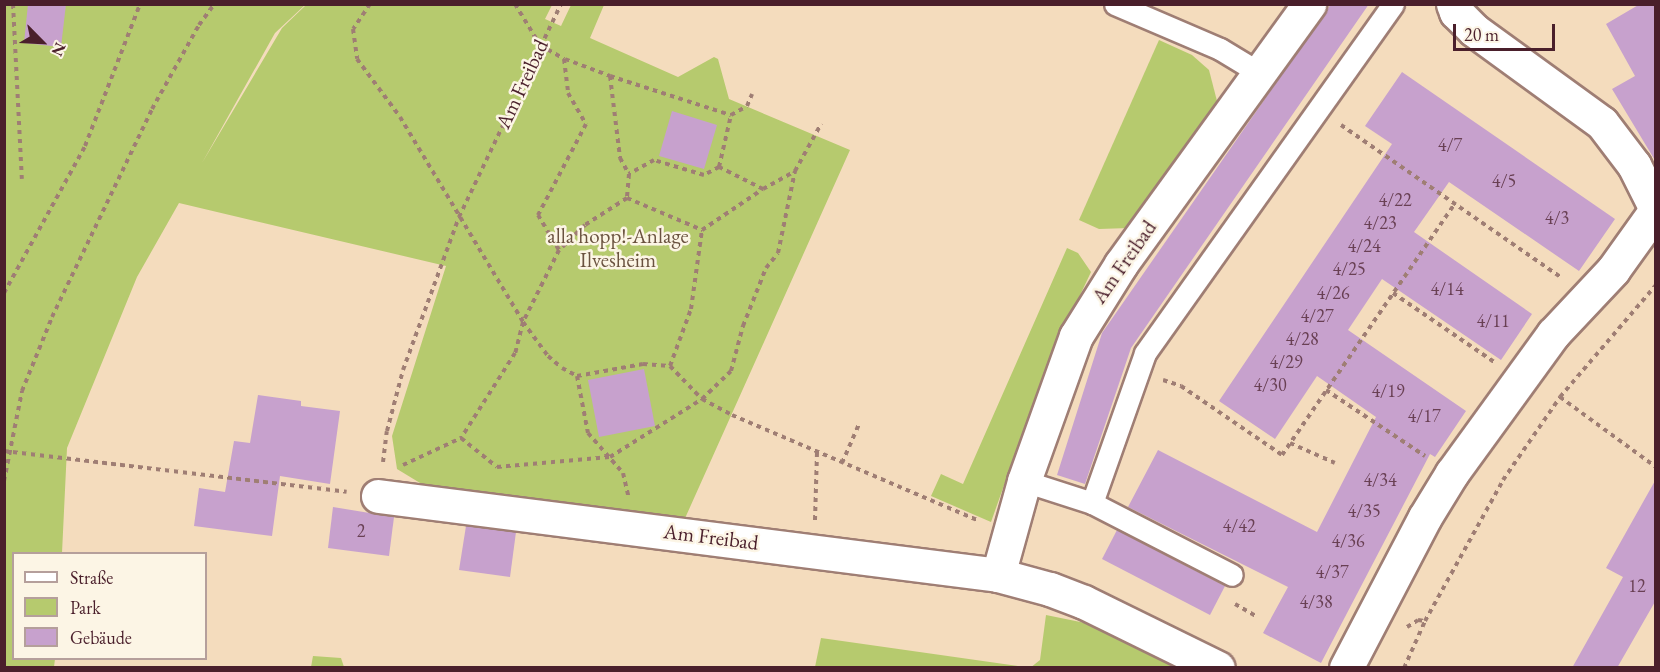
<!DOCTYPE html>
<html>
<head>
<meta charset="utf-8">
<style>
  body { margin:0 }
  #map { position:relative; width:1660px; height:672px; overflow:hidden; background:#f4dcbd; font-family:"EB Garamond",serif }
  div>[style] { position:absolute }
  .green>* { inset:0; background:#b6ca6e }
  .building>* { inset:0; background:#c7a1cd }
  .path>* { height:4px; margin-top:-2px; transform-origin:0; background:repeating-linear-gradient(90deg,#9f7e74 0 4.5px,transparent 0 9px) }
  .roads { filter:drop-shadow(2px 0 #9f7e74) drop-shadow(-2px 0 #9f7e74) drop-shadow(0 2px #9f7e74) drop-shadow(0 -2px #9f7e74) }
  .lane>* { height:21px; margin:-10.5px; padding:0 10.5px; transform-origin:10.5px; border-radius:10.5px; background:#fff }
  .street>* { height:33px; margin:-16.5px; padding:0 16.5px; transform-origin:16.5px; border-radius:16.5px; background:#fff }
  span { translate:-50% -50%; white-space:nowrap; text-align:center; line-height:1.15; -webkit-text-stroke:5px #fcf5e5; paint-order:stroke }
  .number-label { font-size:18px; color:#694054 }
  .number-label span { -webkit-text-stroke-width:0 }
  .street-label { font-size:21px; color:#4a1f2b }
  .park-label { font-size:21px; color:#6a523f }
  .frame { position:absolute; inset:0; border:6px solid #4a1f2b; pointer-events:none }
  .legend { position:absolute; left:12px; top:552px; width:195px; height:108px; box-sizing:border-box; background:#fcf5e5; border:2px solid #b59f9b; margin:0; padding:8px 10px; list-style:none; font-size:18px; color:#4a1f2b }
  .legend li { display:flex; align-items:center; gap:12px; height:30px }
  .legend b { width:30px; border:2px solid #b59f9b }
  .north { position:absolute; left:12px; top:12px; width:60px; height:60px; -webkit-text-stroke:4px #fcf5e5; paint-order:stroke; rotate:114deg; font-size:16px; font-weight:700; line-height:24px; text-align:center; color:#4a1f2b }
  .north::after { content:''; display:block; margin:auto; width:21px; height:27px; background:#4a1f2b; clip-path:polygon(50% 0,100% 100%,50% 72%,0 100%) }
  .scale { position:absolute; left:1453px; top:24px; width:102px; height:27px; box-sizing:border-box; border:3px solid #4a1f2b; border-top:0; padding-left:8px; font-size:18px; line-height:21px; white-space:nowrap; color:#4a1f2b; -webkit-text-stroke:4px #fcf5e5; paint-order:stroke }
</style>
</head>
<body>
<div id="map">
  <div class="green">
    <i style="clip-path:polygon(307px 4px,552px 5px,545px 19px,561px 26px,571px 5px,604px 5px,590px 38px,678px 77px,714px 57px,718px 59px,729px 99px,850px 150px,682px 525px,425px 486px,397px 469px,392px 436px,446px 266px,179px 203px,137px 277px,67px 448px,62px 553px,14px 554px,14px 658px,55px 659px,54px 667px,5px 667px,4px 5px,305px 5px,275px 33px,202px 163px,282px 28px)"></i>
    <i style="clip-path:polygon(1159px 40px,1192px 55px,1209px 70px,1217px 101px,1129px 228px,1099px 229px,1079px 220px)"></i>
    <i style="clip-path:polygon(1067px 248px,1078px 253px,1091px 272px,1046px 367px,991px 522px,931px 496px,941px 474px,963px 484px)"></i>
    <i style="clip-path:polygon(1046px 615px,1095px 625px,1182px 668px,1030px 668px,1040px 660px)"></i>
    <i style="clip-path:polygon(821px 638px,1025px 667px,815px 667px)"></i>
    <i style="clip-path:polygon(313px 656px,341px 658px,344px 667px,311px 667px)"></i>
  </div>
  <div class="building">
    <i style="clip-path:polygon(28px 4px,66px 4px,61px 47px,24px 43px)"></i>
    <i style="clip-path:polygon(1331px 4px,1369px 4px,1131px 348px,1085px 484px,1057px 475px,1102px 333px)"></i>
    <i style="clip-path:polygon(1640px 4px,1656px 4px,1656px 162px,1612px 89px,1635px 76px,1606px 24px)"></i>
    <i style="clip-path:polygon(1402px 72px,1615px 219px,1579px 271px,1449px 182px,1414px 232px,1532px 314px,1501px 360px,1382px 279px,1348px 330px,1466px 411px,1435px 457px,1430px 454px,1321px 663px,1263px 633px,1288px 587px,1128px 507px,1158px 450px,1317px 532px,1376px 417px,1317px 376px,1275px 439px,1219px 401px,1392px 144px,1365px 126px)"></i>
    <i style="clip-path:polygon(672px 111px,717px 125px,704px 169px,659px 156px)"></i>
    <i style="clip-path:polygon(644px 369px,655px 426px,599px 437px,588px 380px)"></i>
    <i style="clip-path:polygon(258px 395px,301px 401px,301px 406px,340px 411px,330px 484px,280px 476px,272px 536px,194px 526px,199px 488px,225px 492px,234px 441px,250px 443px)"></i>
    <i style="clip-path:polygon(1656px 479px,1656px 600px,1617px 668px,1572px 668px,1623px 577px,1606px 568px)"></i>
    <i style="clip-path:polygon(333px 507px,394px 517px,389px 556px,328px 548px)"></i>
    <i style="clip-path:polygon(466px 526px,516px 532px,510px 577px,459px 570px)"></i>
    <i style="clip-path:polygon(1117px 530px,1225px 586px,1210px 615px,1102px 559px)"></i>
  </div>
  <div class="path">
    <i style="left:13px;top:4px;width:175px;rotate:87.1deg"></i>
    <i style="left:370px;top:4px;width:30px;rotate:124deg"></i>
    <i style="left:353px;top:29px;width:30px;rotate:82deg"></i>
    <i style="left:357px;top:59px;width:72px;rotate:53.4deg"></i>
    <i style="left:400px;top:117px;width:239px;rotate:59deg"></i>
    <i style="left:523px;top:322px;width:42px;rotate:53.7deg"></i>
    <i style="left:548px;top:356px;width:18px;rotate:41deg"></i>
    <i style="left:562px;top:368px;width:17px;rotate:28deg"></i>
    <i style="left:577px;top:376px;width:67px;rotate:-10.3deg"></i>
    <i style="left:643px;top:364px;width:27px;rotate:4deg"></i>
    <i style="left:670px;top:366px;width:46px;rotate:45.9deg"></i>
    <i style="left:702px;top:399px;width:34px;rotate:28deg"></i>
    <i style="left:732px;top:415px;width:267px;rotate:23.2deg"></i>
    <i style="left:515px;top:4px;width:48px;rotate:58.6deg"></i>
    <i style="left:540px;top:45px;width:28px;rotate:30deg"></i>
    <i style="left:564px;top:59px;width:34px;rotate:83deg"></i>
    <i style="left:568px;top:93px;width:36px;rotate:60deg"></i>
    <i style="left:586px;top:124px;width:103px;rotate:117.8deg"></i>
    <i style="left:538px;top:215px;width:41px;rotate:59deg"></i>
    <i style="left:565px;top:59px;width:48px;rotate:20.7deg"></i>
    <i style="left:610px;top:76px;width:83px;rotate:83deg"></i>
    <i style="left:620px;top:158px;width:18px;rotate:61deg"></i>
    <i style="left:610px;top:76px;width:127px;rotate:17.9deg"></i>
    <i style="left:731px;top:115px;width:18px;rotate:-29deg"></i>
    <i style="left:747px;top:106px;width:13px;rotate:-67deg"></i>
    <i style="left:1341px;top:125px;width:269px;rotate:34.7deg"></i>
    <i style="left:719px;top:167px;width:53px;rotate:-77deg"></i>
    <i style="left:763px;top:189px;width:37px;rotate:-29deg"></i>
    <i style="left:795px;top:171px;width:54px;rotate:-61deg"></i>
    <i style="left:627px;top:198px;width:82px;rotate:23.1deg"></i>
    <i style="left:4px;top:293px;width:168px;rotate:-61.1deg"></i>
    <i style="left:85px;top:146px;width:152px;rotate:-68.8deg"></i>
    <i style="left:1393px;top:293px;width:122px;rotate:34.3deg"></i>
    <i style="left:670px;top:366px;width:61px;rotate:-69.8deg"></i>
    <i style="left:691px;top:309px;width:80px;rotate:-82.1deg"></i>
    <i style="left:702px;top:230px;width:73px;rotate:-33.9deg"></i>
    <i style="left:763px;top:189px;width:49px;rotate:-153.4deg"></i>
    <i style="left:719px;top:167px;width:17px;rotate:152deg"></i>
    <i style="left:704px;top:175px;width:52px;rotate:-163.3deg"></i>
    <i style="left:654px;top:160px;width:29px;rotate:151deg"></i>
    <i style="left:629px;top:174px;width:24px;rotate:95deg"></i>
    <i style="left:627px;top:198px;width:50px;rotate:147.3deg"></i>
    <i style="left:585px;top:225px;width:36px;rotate:136deg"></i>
    <i style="left:559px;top:250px;width:80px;rotate:116.6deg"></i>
    <i style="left:523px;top:322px;width:32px;rotate:104deg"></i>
    <i style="left:515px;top:353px;width:101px;rotate:122.4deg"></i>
    <i style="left:461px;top:438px;width:46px;rotate:38.9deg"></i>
    <i style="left:497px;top:467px;width:113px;rotate:-5.1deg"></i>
    <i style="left:610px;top:457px;width:109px;rotate:-32.2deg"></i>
    <i style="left:702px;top:399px;width:40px;rotate:-44deg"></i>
    <i style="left:731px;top:371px;width:47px;rotate:-75.1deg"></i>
    <i style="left:743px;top:326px;width:62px;rotate:-68.4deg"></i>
    <i style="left:766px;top:268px;width:19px;rotate:-51deg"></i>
    <i style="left:778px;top:253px;width:84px;rotate:-78.3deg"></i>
    <i style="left:577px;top:376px;width:58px;rotate:79.1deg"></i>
    <i style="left:588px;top:433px;width:53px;rotate:48.8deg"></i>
    <i style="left:623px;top:473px;width:23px;rotate:77deg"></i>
    <i style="left:1163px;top:380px;width:19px;rotate:18deg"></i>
    <i style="left:1181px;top:386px;width:122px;rotate:34.3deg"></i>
    <i style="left:1282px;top:455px;width:306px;rotate:-55.5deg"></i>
    <i style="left:1326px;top:390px;width:119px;rotate:33.7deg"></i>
    <i style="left:1560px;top:397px;width:119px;rotate:36.1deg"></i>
    <i style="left:1290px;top:443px;width:49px;rotate:24deg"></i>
    <i style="left:4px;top:451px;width:345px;rotate:6.8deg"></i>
    <i style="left:383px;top:462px;width:31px;rotate:-83deg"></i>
    <i style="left:387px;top:431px;width:63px;rotate:-75.3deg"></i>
    <i style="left:403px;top:370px;width:163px;rotate:-69.9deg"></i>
    <i style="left:459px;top:217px;width:236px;rotate:-64.4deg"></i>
    <i style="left:842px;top:463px;width:43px;rotate:-66.4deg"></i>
    <i style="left:403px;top:465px;width:64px;rotate:-25deg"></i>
    <i style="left:4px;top:481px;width:92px;rotate:-78.7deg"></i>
    <i style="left:22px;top:391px;width:80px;rotate:-67.9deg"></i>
    <i style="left:52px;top:317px;width:231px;rotate:-64.3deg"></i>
    <i style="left:152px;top:109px;width:96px;rotate:-60.8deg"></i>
    <i style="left:199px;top:25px;width:26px;rotate:-54deg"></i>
    <i style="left:815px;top:520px;width:68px;rotate:-88.3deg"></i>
    <i style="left:1235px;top:604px;width:24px;rotate:30deg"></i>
    <i style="left:1407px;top:627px;width:13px;rotate:-32deg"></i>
    <i style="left:1418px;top:620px;width:7px;rotate:8deg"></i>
    <i style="left:1404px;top:668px;width:51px;rotate:-65.9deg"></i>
    <i style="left:1425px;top:621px;width:161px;rotate:-61deg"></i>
    <i style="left:1503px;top:480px;width:101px;rotate:-55.5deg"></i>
    <i style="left:1560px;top:397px;width:148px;rotate:-49.4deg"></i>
  </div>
  <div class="roads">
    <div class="lane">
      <i style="left:1115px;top:4px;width:114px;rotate:23.2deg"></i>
      <i style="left:1220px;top:49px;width:44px;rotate:31.2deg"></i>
      <i style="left:1024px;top:481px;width:71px;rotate:17.9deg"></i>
      <i style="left:1092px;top:503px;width:159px;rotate:-70.5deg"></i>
      <i style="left:1145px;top:353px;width:428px;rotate:-54.6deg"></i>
      <i style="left:1092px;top:503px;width:157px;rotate:27.2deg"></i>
    </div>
    <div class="street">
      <i style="left:1453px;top:4px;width:9px;rotate:69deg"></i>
      <i style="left:1456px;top:12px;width:25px;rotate:45deg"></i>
      <i style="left:1474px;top:30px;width:158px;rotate:36deg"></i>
      <i style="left:1602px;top:123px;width:53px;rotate:52.7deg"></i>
      <i style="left:1634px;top:165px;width:49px;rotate:63.4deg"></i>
      <i style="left:378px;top:496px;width:625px;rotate:7.26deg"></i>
      <i style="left:998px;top:575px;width:54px;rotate:15.1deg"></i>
      <i style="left:1050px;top:589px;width:36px;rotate:21deg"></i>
      <i style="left:1084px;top:602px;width:149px;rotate:26.2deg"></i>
      <i style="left:998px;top:575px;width:98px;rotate:-74.5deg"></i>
      <i style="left:1024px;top:481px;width:154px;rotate:-70.3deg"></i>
      <i style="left:1076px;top:336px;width:85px;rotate:-58deg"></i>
      <i style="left:1121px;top:264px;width:321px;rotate:-54.1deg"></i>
      <i style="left:1346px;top:668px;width:170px;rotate:-62.4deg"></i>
      <i style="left:1425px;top:517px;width:52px;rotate:-58.5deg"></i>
      <i style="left:1452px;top:473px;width:172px;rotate:-54deg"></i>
      <i style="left:1553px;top:334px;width:88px;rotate:-46.8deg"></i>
      <i style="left:1613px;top:270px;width:74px;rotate:-54.4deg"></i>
    </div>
  </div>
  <div class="number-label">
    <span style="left:1450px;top:145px">4/7</span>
    <span style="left:1504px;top:181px">4/5</span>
    <span style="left:1395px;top:200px">4/22</span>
    <span style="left:1557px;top:218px">4/3</span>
    <span style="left:1380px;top:223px">4/23</span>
    <span style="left:1364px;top:246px">4/24</span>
    <span style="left:1349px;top:269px">4/25</span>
    <span style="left:1447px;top:289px">4/14</span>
    <span style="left:1333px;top:293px">4/26</span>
    <span style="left:1317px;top:316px">4/27</span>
    <span style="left:1493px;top:321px">4/11</span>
    <span style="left:1302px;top:339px">4/28</span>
    <span style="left:1286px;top:362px">4/29</span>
    <span style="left:1270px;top:385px">4/30</span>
    <span style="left:1388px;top:391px">4/19</span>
    <span style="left:1424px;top:416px">4/17</span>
    <span style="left:1380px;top:480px">4/34</span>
    <span style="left:1364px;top:511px">4/35</span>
    <span style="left:1239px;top:526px">4/42</span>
    <span style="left:361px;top:531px">2</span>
    <span style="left:1348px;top:541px">4/36</span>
    <span style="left:1332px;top:572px">4/37</span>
    <span style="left:1637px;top:586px">12</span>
    <span style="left:1316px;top:602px">4/38</span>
  </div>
  <div class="street-label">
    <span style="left:522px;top:84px;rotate:-65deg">Am Freibad</span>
    <span style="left:1124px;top:262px;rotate:-55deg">Am Freibad</span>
    <span style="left:711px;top:537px;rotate:7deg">Am Freibad</span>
  </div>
  <div class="park-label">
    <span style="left:618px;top:248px">alla hopp!-Anlage<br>Ilvesheim</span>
  </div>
  <div class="frame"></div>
  <ul class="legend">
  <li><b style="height:8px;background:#fff"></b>Straße</li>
  <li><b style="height:16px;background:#b6ca6e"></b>Park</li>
  <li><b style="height:16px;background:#c7a1cd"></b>Gebäude</li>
  </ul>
  <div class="north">N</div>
  <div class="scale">20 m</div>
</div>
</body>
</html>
